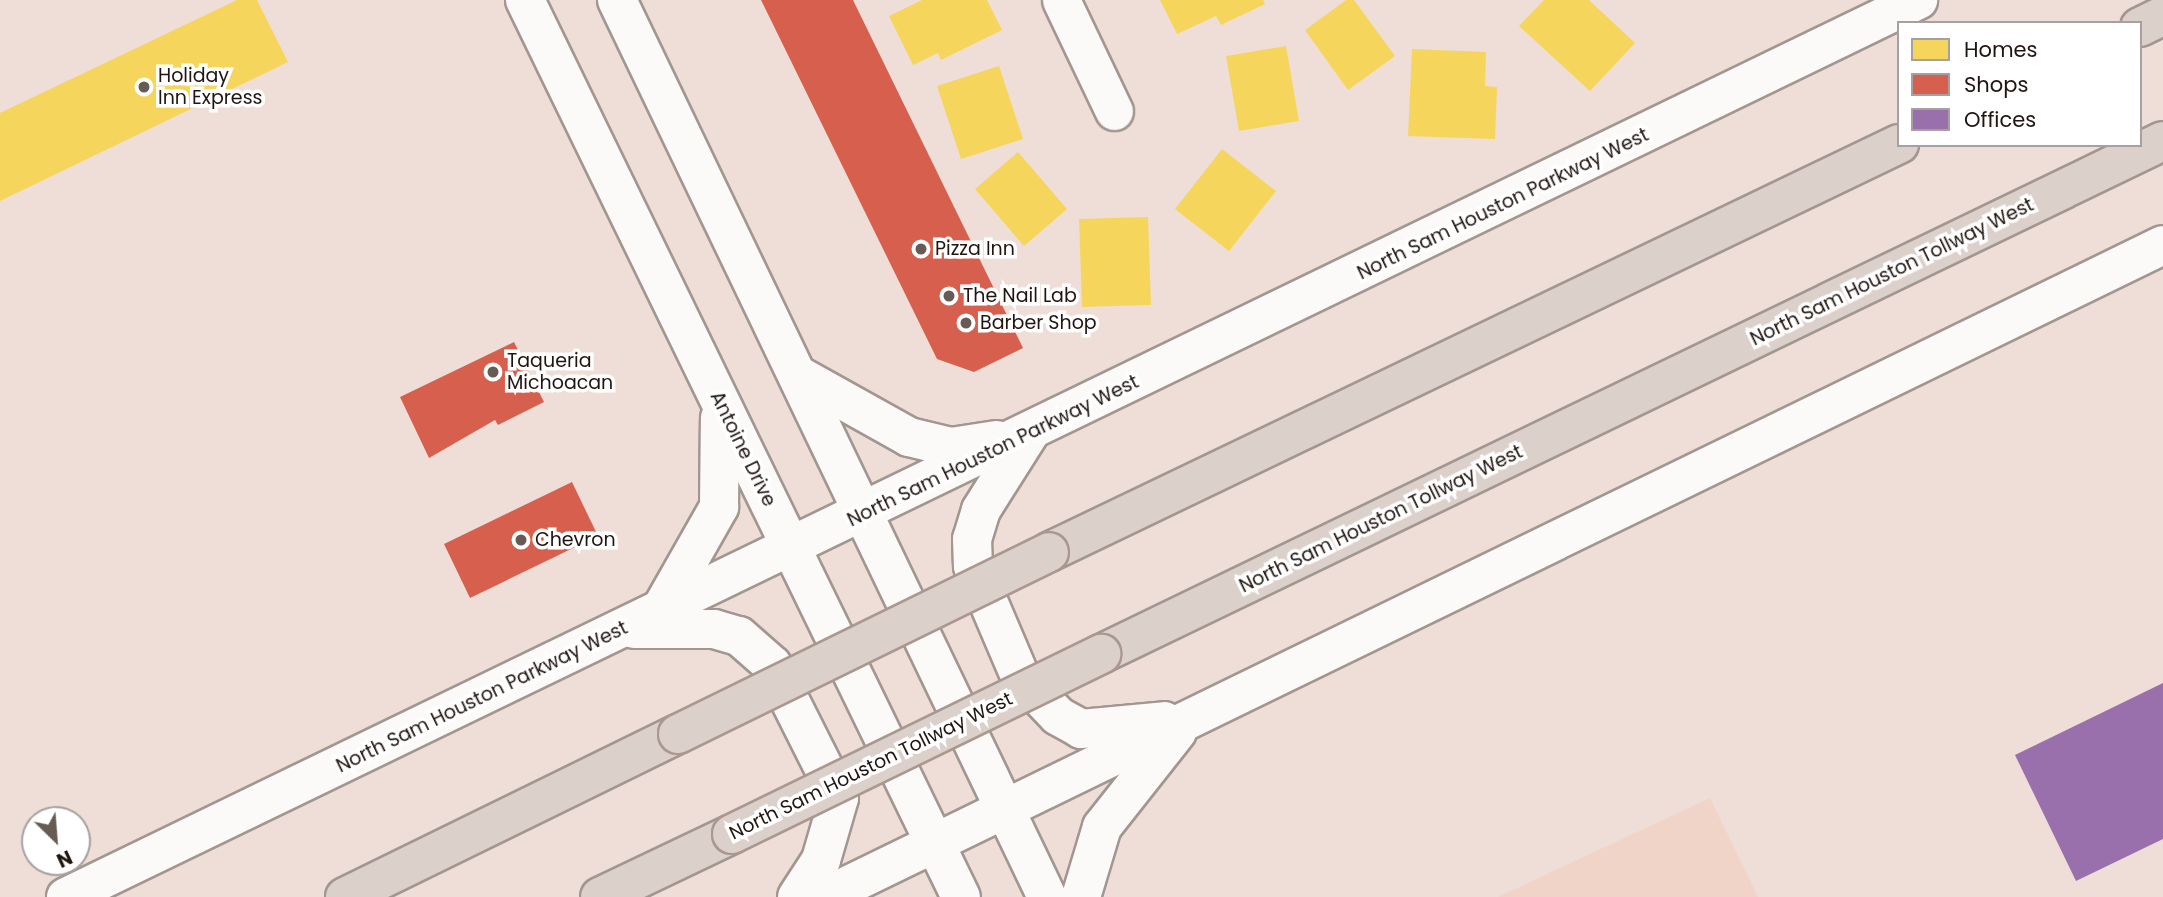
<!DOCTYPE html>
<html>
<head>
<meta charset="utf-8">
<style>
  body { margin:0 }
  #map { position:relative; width:2163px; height:897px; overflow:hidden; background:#eeded7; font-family:Poppins,sans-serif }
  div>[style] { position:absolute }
  .built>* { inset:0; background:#f0d4c8 }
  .homes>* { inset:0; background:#f6d55c }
  .shops>* { inset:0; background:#d6604d }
  .offices>* { inset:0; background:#9970ab }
  .roads { filter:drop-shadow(2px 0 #a29691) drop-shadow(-2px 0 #a29691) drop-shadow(0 2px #a29691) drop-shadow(0 -2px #a29691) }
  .minor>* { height:37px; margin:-18.5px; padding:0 18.5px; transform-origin:18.5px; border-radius:18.5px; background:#fcfaf9 }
  .secondary>* { height:38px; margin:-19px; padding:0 19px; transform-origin:19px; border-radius:19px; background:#fcfaf9 }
  .motorway>* { height:38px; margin:-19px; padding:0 19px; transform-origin:19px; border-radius:19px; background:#dcd0cb }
  .bridges { filter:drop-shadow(2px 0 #aa9890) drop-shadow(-2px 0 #aa9890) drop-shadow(0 2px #aa9890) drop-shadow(0 -2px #aa9890) }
  .motorway-bridge>* { height:38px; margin:-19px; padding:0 19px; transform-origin:19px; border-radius:19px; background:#dcd0cb }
  .dots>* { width:19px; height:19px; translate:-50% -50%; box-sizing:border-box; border:4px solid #fff; border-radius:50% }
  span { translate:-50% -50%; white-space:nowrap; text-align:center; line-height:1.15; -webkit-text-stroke:7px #fff; paint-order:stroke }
  .poi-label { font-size:19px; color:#201511 }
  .left { translate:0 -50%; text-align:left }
  .street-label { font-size:19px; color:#201511 }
  .legend { position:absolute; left:1897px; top:21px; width:245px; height:126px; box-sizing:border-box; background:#fff; border:2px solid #a6a1a0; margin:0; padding:9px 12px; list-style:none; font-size:21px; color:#201511 }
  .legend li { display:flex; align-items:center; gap:14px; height:35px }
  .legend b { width:35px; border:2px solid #a6a1a0 }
  .north { position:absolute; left:21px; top:806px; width:70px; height:70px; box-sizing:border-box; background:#fff; border:2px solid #a6a1a0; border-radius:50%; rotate:155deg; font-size:19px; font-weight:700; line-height:28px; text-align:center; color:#201511 }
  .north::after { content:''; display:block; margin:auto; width:24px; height:32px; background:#685b56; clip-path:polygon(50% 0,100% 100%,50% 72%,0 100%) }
</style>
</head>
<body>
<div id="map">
  <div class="built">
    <i style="clip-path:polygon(1710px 798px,1758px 897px,1498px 897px)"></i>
  </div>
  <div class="homes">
    <i style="clip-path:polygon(237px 0,257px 0,288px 62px,0 201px,0 113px)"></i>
    <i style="clip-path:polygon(922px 0,987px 0,1002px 30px,941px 60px,938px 53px,913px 65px,889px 16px)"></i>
    <i style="clip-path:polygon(1160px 0,1263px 0,1265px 4px,1221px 25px,1216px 16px,1177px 34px)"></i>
    <i style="clip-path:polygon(1346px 0,1354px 0,1395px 56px,1348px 90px,1305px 30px)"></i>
    <i style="clip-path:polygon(1544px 0,1589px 0,1635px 43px,1590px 91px,1519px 26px)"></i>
    <i style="clip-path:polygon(1286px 46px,1299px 121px,1239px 131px,1226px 56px)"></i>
    <i style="clip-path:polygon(1412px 49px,1486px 52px,1485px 86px,1497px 87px,1495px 139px,1408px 136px)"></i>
    <i style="clip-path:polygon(999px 66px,1023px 139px,961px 159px,937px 86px)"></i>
    <i style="clip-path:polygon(1222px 149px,1276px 191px,1229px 251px,1175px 209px)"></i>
    <i style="clip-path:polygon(1018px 152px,1067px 209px,1024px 246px,975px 189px)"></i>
    <i style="clip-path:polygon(1148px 217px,1151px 305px,1082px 307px,1079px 219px)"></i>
  </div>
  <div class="shops">
    <i style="clip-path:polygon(761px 0,853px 0,1023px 348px,974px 372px,937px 359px)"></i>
    <i style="clip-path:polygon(514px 342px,544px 402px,498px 425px,495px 420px,429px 458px,400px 397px)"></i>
    <i style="clip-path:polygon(572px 482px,598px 536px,470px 598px,444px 544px)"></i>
  </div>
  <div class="offices">
    <i style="clip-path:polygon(2163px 683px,2163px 839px,2076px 881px,2015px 755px)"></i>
  </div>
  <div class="roads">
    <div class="minor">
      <i style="left:1061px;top:0;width:123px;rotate:64.5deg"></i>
    </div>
    <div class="secondary">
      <i style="left:525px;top:0;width:997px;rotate:64.08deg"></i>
      <i style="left:617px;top:0;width:995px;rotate:64.39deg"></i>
      <i style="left:798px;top:375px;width:127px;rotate:29.2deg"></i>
      <i style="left:909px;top:437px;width:43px;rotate:13.4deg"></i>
      <i style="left:951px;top:447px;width:46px;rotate:-8.8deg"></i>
      <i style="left:1029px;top:434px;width:90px;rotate:122.3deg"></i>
      <i style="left:981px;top:510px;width:30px;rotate:107deg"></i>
      <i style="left:972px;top:539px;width:27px;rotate:88deg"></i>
      <i style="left:973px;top:566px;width:120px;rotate:66.9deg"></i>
      <i style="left:1020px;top:676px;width:55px;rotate:46.5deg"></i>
      <i style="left:1058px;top:716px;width:26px;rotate:29deg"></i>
      <i style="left:1081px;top:729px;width:84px;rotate:-5.4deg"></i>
      <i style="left:660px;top:611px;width:120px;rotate:-60.4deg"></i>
      <i style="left:719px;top:507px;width:89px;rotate:-89.4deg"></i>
      <i style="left:634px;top:629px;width:80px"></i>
      <i style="left:714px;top:629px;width:26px;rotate:16deg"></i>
      <i style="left:739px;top:636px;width:44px;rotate:41.3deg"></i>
      <i style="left:772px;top:665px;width:149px;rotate:63.3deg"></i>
      <i style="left:839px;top:798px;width:65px;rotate:106.2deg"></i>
      <i style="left:821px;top:860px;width:44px;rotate:123deg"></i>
      <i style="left:66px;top:897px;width:2058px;rotate:-25.84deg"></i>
      <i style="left:824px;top:897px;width:1489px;rotate:-25.96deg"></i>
      <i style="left:1081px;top:897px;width:73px;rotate:-73.3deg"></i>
      <i style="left:1102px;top:827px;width:121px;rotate:-51.7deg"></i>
    </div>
    <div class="motorway">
      <i style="left:2140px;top:27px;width:25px;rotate:-26deg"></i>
      <i style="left:1049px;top:552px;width:943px;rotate:-25.64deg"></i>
      <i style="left:1101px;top:654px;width:1179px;rotate:-25.78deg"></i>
      <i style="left:345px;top:897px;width:371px;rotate:-26.1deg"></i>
      <i style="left:600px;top:897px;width:146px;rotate:-25.5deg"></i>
    </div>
  </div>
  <div class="bridges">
    <div class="motorway-bridge">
      <i style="left:678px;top:734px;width:413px;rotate:-26.1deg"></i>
      <i style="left:732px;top:834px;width:411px;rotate:-26deg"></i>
    </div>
  </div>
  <div class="dots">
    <i style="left:144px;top:87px;background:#685b56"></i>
    <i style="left:921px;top:249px;background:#685b56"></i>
    <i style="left:949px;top:296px;background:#685b56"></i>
    <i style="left:966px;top:323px;background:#685b56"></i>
    <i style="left:493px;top:372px;background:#685b56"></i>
    <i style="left:521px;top:540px;background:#685b56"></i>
  </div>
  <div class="poi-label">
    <span class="left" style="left:158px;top:87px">Holiday<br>Inn Express</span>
    <span class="left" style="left:935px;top:249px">Pizza Inn</span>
    <span class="left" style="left:963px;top:296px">The Nail Lab</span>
    <span class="left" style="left:980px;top:323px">Barber Shop</span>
    <span class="left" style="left:507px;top:372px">Taqueria<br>Michoacan</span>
    <span class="left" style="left:535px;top:540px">Chevron</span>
  </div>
  <div class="street-label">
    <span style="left:1503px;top:204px;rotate:-26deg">North Sam Houston Parkway West</span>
    <span style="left:1892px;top:272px;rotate:-26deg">North Sam Houston Tollway West</span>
    <span style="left:743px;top:449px;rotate:64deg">Antoine Drive</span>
    <span style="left:993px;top:451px;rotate:-26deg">North Sam Houston Parkway West</span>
    <span style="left:1381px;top:519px;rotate:-26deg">North Sam Houston Tollway West</span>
    <span style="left:482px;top:697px;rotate:-26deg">North Sam Houston Parkway West</span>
    <span style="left:871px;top:766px;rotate:-26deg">North Sam Houston Tollway West</span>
  </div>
  <ul class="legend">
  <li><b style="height:19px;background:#f6d55c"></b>Homes</li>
  <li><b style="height:19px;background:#d6604d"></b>Shops</li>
  <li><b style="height:19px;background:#9970ab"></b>Offices</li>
  </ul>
  <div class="north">N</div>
</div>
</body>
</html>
